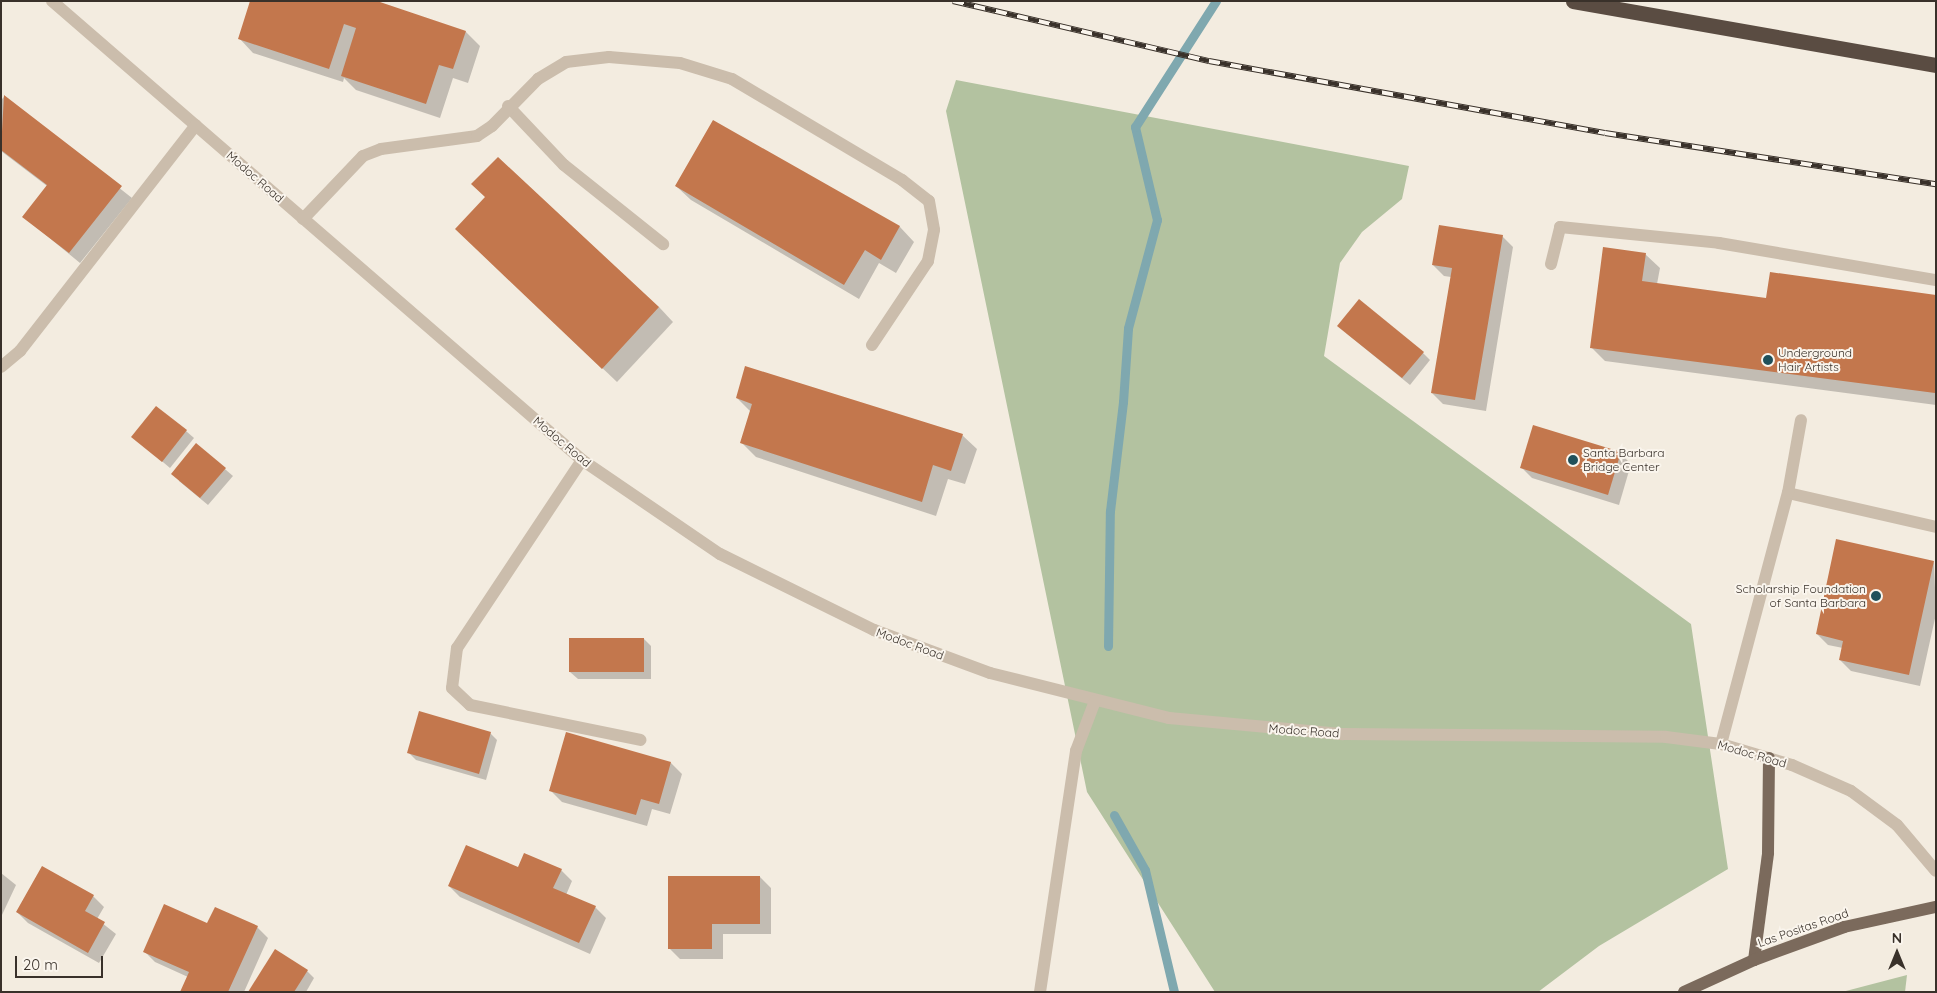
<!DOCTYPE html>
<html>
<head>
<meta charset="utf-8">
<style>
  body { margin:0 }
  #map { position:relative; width:1937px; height:993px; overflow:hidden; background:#f3ece0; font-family:Quicksand,sans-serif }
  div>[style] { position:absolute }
  .green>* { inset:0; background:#b3c2a0 }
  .shadow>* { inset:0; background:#0003 }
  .stream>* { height:9px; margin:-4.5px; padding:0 4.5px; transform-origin:4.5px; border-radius:4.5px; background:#7fa8af }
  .building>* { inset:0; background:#c3774d }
  .minor>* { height:12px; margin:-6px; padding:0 6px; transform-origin:6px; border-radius:6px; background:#cbbdac }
  .major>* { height:12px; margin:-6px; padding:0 6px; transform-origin:6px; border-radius:6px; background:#7b6a5c }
  .highway>* { height:15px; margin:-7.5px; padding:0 7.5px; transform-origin:7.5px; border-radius:7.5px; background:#5a4c42 }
  .rail>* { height:5.5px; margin-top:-2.75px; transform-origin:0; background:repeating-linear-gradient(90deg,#faf5ed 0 11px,#39312a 0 22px); box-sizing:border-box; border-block:1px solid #39312a }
  .dots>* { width:14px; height:14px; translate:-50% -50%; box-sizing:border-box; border:2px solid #faf5ed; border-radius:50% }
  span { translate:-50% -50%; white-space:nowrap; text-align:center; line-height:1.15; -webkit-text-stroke:4px #faf5ed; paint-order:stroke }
  .street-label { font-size:12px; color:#39312a }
  .poi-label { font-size:12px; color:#39312a }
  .left { translate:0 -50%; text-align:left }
  .right { translate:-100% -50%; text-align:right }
  .frame { position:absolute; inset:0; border:2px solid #39312a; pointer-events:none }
  .north { position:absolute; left:1872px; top:928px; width:50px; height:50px; -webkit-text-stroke:4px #faf5ed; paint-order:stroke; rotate:0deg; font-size:14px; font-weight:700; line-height:20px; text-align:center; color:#39312a }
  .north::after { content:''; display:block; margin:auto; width:18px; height:22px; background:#39312a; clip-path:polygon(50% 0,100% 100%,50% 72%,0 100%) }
  .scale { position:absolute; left:15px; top:956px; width:88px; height:22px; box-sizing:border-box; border:2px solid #39312a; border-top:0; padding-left:6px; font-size:15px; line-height:18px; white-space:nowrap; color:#39312a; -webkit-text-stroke:4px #faf5ed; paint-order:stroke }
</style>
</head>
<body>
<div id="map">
  <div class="green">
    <i style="clip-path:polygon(956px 80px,1409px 166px,1402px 199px,1362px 232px,1340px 263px,1324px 356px,1691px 624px,1728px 869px,1599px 946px,1538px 992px,1215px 992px,1087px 792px,946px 111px)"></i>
    <i style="clip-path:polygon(1907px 975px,1905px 992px,1842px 992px)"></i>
  </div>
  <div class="shadow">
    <i style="clip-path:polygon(252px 1px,466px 32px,480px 46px,468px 83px,453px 78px,440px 118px,356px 90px,344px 78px,343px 82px,253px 53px,239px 38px)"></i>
    <i style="clip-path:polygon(4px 97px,132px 198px,80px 263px,24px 217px,47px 186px,1px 151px,1px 100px)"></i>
    <i style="clip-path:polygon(713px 122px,900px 227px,914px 242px,896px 273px,879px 263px,859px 299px,691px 200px,676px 186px)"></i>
    <i style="clip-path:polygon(1502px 236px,1513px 247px,1486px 411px,1443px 404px,1432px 393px,1451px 277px,1444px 276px,1433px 265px)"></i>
    <i style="clip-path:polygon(471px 243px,659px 307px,673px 322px,617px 382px)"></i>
    <i style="clip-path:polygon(1645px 254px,1660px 268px,1657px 284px,1768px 299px,1936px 296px,1936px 405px,1605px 361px,1591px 347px)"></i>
    <i style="clip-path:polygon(1346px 333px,1423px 353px,1430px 360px,1410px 385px)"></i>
    <i style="clip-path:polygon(737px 398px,962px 435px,977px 449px,965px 484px,948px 479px,936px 516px,756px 457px,741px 442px,751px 412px)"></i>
    <i style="clip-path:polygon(186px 431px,194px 438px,170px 468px,133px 437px)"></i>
    <i style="clip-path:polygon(197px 445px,233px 476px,208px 505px,179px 481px)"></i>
    <i style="clip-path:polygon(1620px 453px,1631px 464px,1619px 505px,1532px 478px,1521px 467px)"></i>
    <i style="clip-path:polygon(1934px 562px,1936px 614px,1920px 686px,1851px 671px,1840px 660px,1843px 648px,1828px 645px,1817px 634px)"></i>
    <i style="clip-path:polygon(644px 639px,651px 646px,651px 679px,578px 679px,570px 672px)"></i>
    <i style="clip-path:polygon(490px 733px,497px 740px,486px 780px,416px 760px,409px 753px)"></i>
    <i style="clip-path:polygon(671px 763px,682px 774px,670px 814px,652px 809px,647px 826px,562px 802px,551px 791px)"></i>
    <i style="clip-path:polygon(561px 870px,572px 881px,566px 895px,595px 907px,606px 918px,590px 954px,460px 897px,449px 886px)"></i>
    <i style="clip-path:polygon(1px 873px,16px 885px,1px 917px)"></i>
    <i style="clip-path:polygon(760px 877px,771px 888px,771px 934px,723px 934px,723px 959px,680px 959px,669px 948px)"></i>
    <i style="clip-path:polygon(93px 896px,104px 907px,97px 919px,116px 934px,99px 963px,28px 923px,17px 912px)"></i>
    <i style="clip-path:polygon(208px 925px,257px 927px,268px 938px,244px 992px,182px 992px,188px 977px,155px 962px,144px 951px)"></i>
    <i style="clip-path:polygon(307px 971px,314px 978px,306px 992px,250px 992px)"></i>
  </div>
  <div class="stream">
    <i style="left:1108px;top:646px;width:135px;rotate:-89.2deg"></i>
    <i style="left:1110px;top:511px;width:110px;rotate:-83.2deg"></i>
    <i style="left:1123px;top:402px;width:74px;rotate:-86.1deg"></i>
    <i style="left:1128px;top:328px;width:112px;rotate:-75deg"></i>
    <i style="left:1157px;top:220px;width:96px;rotate:-103.3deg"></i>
    <i style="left:1135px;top:127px;width:150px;rotate:-57.3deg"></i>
    <i style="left:1114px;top:815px;width:63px;rotate:60.6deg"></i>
    <i style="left:1145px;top:870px;width:125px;rotate:76.6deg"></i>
  </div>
  <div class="building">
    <i style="clip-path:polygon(250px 1px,377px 1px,466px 31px,453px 69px,439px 65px,426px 104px,341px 76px,356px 28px,344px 24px,329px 69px,238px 39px)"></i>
    <i style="clip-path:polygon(4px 95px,122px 186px,69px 253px,22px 217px,47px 185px,1px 150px)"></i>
    <i style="clip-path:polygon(713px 120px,900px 226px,881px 260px,865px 250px,844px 285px,675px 186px)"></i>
    <i style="clip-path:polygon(498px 157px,659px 307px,602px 369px,455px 229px,485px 197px,471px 184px)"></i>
    <i style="clip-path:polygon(1439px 225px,1503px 235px,1475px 400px,1431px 393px,1452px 268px,1432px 265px)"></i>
    <i style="clip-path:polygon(1603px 247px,1646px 253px,1642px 281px,1766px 298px,1770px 272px,1936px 295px,1935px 393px,1590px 348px)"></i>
    <i style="clip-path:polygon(1359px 299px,1424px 352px,1402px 378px,1337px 326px)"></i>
    <i style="clip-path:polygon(745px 366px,963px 434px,951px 471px,933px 465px,922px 502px,740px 443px,752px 404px,736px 398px)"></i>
    <i style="clip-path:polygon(156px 406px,187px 430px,162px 462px,131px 437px)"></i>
    <i style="clip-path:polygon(1533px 425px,1621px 452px,1608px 495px,1520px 468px)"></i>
    <i style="clip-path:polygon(196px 443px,226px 468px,200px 498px,171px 474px)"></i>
    <i style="clip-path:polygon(1836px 539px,1934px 561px,1909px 675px,1839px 660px,1843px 641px,1816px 634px)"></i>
    <i style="clip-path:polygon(569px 638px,644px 638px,644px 672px,569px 672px)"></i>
    <i style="clip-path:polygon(419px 711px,491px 732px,479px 774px,407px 753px)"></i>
    <i style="clip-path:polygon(566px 732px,671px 762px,659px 804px,641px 799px,636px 815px,549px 791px)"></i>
    <i style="clip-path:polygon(466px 845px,518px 867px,524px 853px,562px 869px,553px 888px,596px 906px,579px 943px,448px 886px)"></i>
    <i style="clip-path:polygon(42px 866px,94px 895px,85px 911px,105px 922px,88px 953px,16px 912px)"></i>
    <i style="clip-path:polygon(668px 876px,760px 876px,760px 924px,712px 924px,712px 949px,668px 949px)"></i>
    <i style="clip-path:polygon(164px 904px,207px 923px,215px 907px,258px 926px,228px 992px,180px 992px,189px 972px,143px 952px)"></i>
    <i style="clip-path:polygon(275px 949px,308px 970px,294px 992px,248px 992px)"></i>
  </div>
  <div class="minor">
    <i style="left:52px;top:1px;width:701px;rotate:40.89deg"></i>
    <i style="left:582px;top:460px;width:167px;rotate:34.3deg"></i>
    <i style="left:720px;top:554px;width:172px;rotate:26.3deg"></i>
    <i style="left:874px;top:630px;width:124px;rotate:20.3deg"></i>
    <i style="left:990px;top:673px;width:185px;rotate:14.1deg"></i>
    <i style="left:1169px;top:718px;width:175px;rotate:5.3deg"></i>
    <i style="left:1343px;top:734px;width:323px;rotate:0.5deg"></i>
    <i style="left:1666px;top:737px;width:55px;rotate:7.3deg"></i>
    <i style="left:1721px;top:744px;width:74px;rotate:16.5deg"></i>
    <i style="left:1792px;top:765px;width:64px;rotate:23.8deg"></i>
    <i style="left:1851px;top:791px;width:57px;rotate:36.5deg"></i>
    <i style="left:1897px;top:825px;width:60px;rotate:49.7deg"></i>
    <i style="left:508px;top:106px;width:81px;rotate:46.5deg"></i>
    <i style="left:564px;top:165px;width:127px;rotate:38.6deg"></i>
    <i style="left:303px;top:219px;width:87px;rotate:-46.4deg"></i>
    <i style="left:363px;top:156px;width:19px;rotate:-21deg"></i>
    <i style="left:381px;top:149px;width:97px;rotate:-7.7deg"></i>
    <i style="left:477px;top:136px;width:18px;rotate:-34deg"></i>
    <i style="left:492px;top:126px;width:66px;rotate:-45.6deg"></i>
    <i style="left:538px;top:79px;width:33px;rotate:-31deg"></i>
    <i style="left:566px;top:62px;width:43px;rotate:-6.6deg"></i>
    <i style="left:609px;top:57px;width:71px;rotate:4.8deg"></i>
    <i style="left:680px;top:63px;width:54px;rotate:17.1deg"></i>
    <i style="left:732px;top:79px;width:198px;rotate:30.7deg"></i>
    <i style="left:902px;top:180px;width:34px;rotate:38deg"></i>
    <i style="left:929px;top:201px;width:29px;rotate:80deg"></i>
    <i style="left:934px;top:230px;width:32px;rotate:101deg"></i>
    <i style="left:928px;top:261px;width:101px;rotate:123.7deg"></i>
    <i style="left:1551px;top:264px;width:38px;rotate:-76deg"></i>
    <i style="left:1560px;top:227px;width:160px;rotate:5.7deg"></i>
    <i style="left:1719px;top:243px;width:220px;rotate:9.7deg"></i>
    <i style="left:1px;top:367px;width:25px;rotate:-40deg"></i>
    <i style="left:20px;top:351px;width:286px;rotate:-52.1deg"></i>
    <i style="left:582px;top:460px;width:226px;rotate:123.6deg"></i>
    <i style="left:457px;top:648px;width:40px;rotate:97.1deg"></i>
    <i style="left:452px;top:688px;width:25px;rotate:43deg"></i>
    <i style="left:470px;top:705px;width:174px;rotate:11.6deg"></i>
    <i style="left:1788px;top:493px;width:152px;rotate:12.9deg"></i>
    <i style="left:1721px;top:744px;width:260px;rotate:-75.1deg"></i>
    <i style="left:1788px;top:493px;width:74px;rotate:-79.9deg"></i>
    <i style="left:1040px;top:992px;width:244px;rotate:-81.5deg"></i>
    <i style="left:1076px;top:751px;width:53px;rotate:-69.2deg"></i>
  </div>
  <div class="major">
    <i style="left:1754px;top:960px;width:108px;rotate:-82.5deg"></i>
    <i style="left:1768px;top:853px;width:95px;rotate:-89.4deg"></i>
    <i style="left:1684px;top:992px;width:77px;rotate:-24.6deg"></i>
    <i style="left:1754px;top:960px;width:96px;rotate:-20.1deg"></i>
    <i style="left:1844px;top:927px;width:94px;rotate:-12.3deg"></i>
  </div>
  <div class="highway">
    <i style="left:1573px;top:1px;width:369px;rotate:10deg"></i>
  </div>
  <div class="rail">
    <i style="left:953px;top:1px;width:263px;rotate:13.2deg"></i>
    <i style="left:1209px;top:61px;width:402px;rotate:10.3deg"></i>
    <i style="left:1605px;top:133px;width:335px;rotate:8.8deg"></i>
  </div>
  <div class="dots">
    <i style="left:1768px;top:360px;background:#20505a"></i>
    <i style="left:1573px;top:460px;background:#20505a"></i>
    <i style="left:1876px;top:596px;background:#20505a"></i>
  </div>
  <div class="street-label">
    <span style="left:255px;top:177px;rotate:41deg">Modoc Road</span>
    <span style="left:562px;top:442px;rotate:40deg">Modoc Road</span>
    <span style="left:910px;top:644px;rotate:20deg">Modoc Road</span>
    <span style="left:1304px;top:731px;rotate:4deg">Modoc Road</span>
    <span style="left:1752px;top:754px;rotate:16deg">Modoc Road</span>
    <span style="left:1803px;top:928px;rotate:-19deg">Las Positas Road</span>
  </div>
  <div class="poi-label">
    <span class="left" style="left:1778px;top:360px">Underground<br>Hair Artists</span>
    <span class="left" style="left:1583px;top:460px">Santa Barbara<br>Bridge Center</span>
    <span class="right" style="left:1866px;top:596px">Scholarship Foundation<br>of Santa Barbara</span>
  </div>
  <div class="frame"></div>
  <div class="north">N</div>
  <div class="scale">20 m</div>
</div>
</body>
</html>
